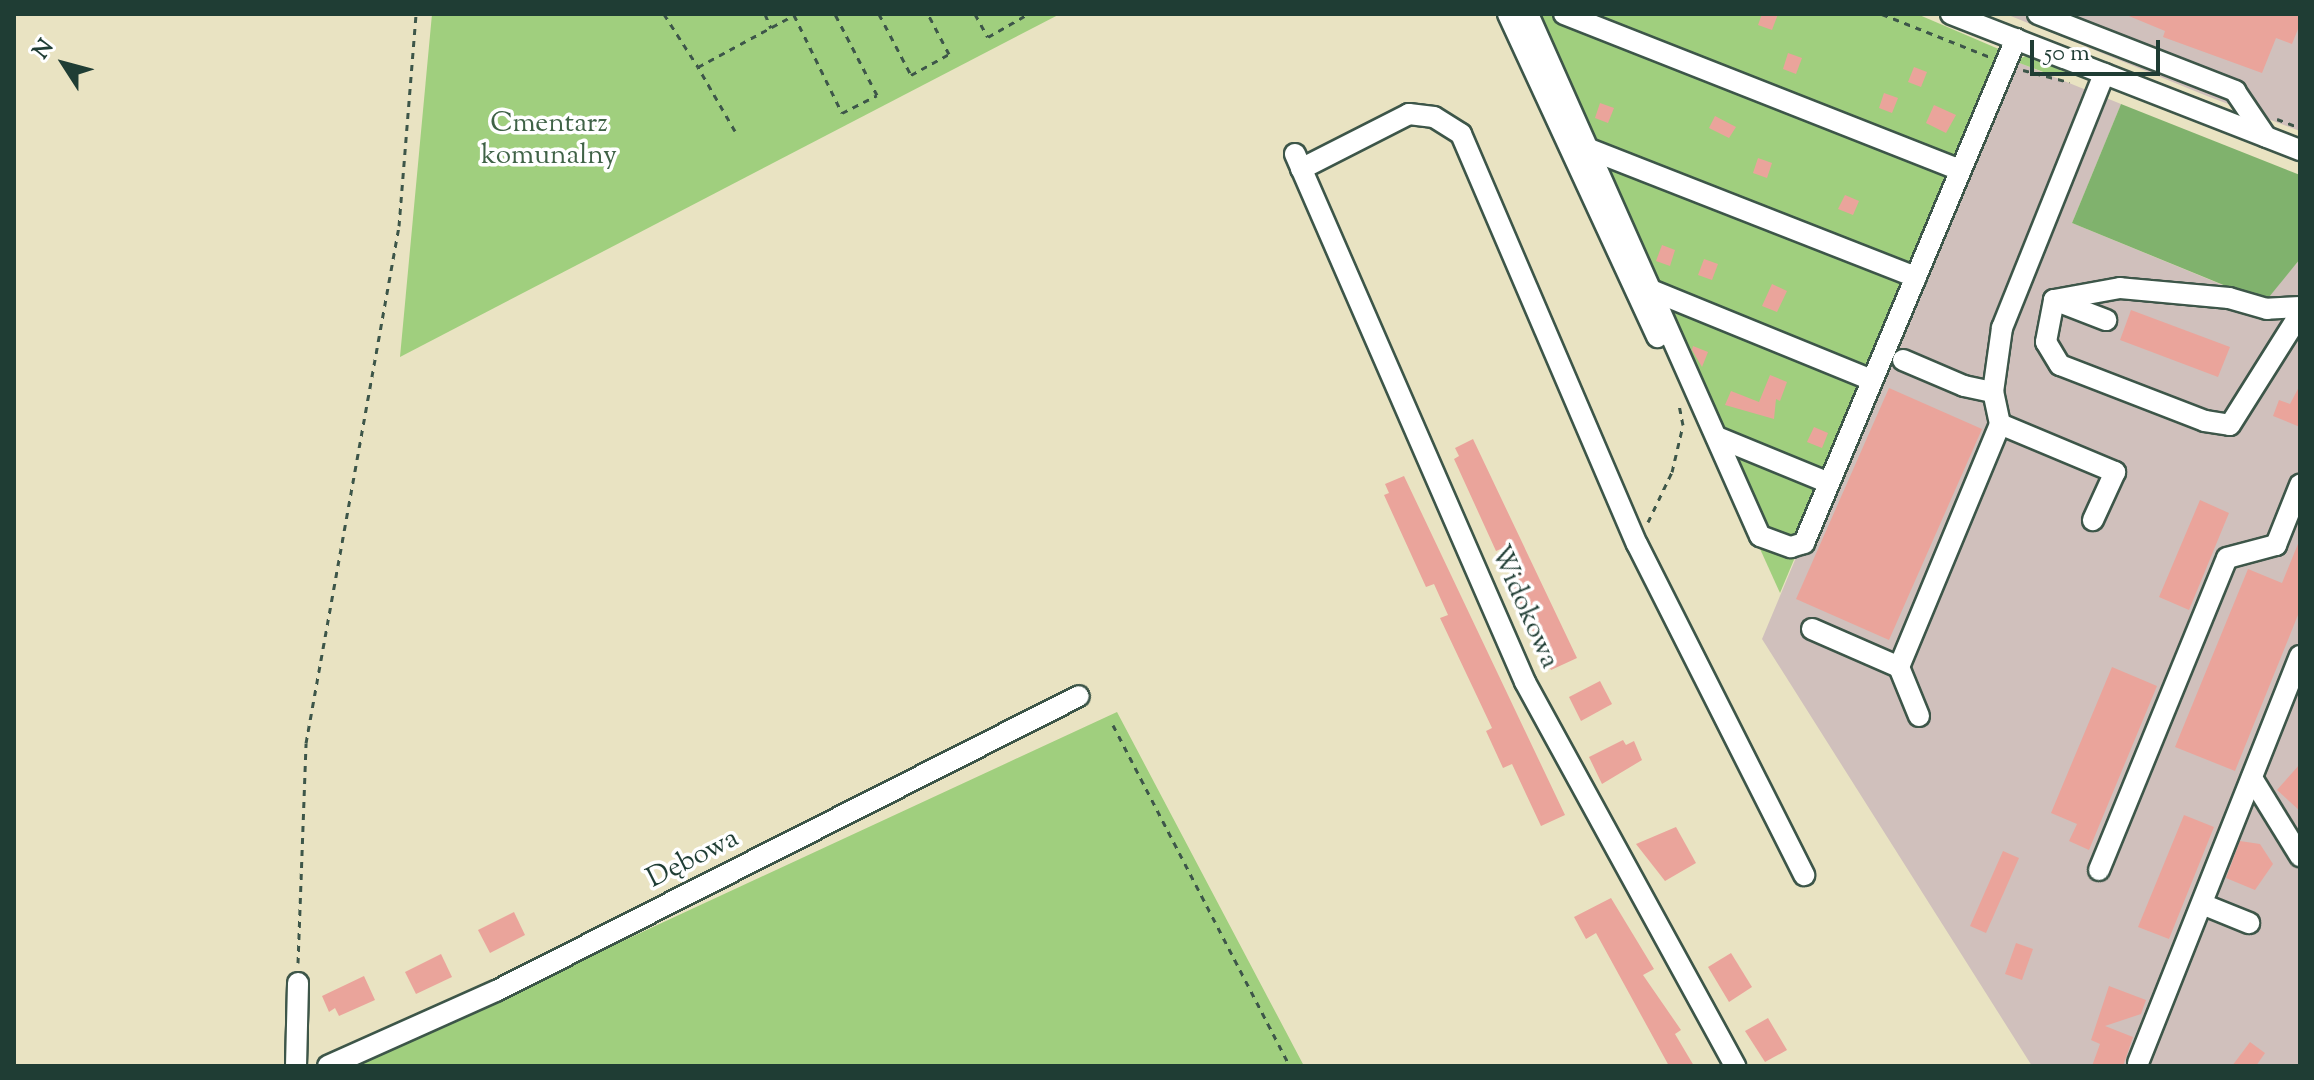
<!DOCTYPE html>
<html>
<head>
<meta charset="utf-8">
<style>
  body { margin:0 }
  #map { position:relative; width:2314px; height:1080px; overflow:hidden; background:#e9e3c2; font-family:"Sorts Mill Goudy",serif }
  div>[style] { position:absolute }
  .industrial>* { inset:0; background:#d0c0bc }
  .green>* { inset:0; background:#a0cf7e }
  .forest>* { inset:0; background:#80b26d }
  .building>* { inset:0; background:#eaa49b }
  .path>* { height:3px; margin-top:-1.5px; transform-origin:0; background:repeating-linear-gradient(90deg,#3d5649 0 6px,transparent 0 12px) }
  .roads { filter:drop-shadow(2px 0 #3d5649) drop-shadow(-2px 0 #3d5649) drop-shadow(0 2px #3d5649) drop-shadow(0 -2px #3d5649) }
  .minor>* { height:20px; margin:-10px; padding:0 10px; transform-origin:10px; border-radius:10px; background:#fff }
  span { translate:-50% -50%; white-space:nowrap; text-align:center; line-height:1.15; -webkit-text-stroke:7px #fff; paint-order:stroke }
  .park-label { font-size:28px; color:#3f6246 }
  .street-label { font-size:28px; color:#1f3d34 }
  .frame { position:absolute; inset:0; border:16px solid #1f3d34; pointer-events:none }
  .north { position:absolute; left:24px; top:24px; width:80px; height:80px; -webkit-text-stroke:6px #fff; paint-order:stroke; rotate:306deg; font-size:22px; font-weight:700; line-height:32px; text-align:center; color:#1f3d34 }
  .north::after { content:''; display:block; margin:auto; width:28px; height:36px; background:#1f3d34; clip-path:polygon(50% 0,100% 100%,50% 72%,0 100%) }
  .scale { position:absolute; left:2030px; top:40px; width:130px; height:36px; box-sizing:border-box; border:4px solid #1f3d34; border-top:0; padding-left:10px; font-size:24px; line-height:28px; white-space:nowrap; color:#1f3d34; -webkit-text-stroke:6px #fff; paint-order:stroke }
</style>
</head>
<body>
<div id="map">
  <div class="industrial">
    <i style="clip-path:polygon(2006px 14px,2300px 14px,2300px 131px,2207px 96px)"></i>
    <i style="clip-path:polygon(2005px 57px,2121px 104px,2072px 223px,2264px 302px,2300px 259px,2300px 1066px,2032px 1066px,1762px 639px)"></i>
  </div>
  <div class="green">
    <i style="clip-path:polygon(432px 14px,1060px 14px,400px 357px)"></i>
    <i style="clip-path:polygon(1518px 14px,1917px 14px,2001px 50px,2005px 57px,1780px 593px)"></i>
    <i style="clip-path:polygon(2026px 56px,2076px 76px,2054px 76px,2014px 61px)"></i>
    <i style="clip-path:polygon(1117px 712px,1304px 1066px,341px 1066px,435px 1028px)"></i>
  </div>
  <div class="forest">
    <i style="clip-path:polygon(2121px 104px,2300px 175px,2300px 259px,2265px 302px,2072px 223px)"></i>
  </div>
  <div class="building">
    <i style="clip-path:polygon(1762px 14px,1778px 14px,1772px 30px,1758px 25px)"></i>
    <i style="clip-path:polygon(2124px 14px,2300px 14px,2300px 24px,2292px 44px,2276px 38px,2262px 73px,2163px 37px,2165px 31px)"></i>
    <i style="clip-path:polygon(1788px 53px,1802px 58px,1796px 74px,1783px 69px)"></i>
    <i style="clip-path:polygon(1914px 67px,1927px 72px,1921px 87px,1908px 82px)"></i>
    <i style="clip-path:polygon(1884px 93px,1898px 98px,1892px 113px,1879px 108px)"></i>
    <i style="clip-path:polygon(1600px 103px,1614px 108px,1608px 123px,1595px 118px)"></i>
    <i style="clip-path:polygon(1934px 105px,1956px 115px,1946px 133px,1926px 123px)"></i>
    <i style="clip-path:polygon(1715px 116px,1736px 127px,1729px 138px,1709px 128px)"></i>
    <i style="clip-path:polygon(1758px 158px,1772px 163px,1767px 178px,1753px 173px)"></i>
    <i style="clip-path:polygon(1845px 195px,1859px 201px,1853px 215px,1838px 209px)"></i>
    <i style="clip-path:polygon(1662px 245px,1675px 250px,1670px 266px,1656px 261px)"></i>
    <i style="clip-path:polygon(1704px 259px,1718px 264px,1712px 280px,1698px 275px)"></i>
    <i style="clip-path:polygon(1772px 284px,1787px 291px,1777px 312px,1762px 306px)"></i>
    <i style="clip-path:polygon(2131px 310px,2230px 347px,2218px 377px,2120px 340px)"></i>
    <i style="clip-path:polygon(1693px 346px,1708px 352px,1702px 367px,1692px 350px)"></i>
    <i style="clip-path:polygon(1770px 375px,1787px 382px,1780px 401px,1776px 399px,1774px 419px,1725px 405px,1731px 391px,1759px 402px)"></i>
    <i style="clip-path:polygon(2300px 385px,2300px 427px,2273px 416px,2279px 400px,2290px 404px)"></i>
    <i style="clip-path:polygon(1889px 388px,1982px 429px,1889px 640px,1796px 599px)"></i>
    <i style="clip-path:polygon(1814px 427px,1828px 433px,1822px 448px,1807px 442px)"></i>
    <i style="clip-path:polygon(1473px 439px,1577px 658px,1551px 670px,1509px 580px,1516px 576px,1503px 548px,1496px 551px,1454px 459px,1459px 456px,1455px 448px)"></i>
    <i style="clip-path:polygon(1404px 476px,1565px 815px,1541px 826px,1512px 764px,1503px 768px,1486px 731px,1492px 728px,1440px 618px,1448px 615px,1434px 584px,1426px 587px,1384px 495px,1389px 493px,1385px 484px)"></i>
    <i style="clip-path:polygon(2200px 500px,2229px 513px,2189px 610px,2159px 597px)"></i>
    <i style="clip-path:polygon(2300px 539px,2300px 610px,2235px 771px,2175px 747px,2248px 569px,2282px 583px)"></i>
    <i style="clip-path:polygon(2112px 667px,2157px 686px,2089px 850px,2069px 841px,2077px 824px,2051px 813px)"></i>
    <i style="clip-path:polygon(1600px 681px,1612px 704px,1581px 721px,1569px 697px)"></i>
    <i style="clip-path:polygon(1623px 740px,1626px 745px,1634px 741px,1642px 760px,1602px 784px,1589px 757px)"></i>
    <i style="clip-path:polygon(2300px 764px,2300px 811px,2277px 790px)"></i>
    <i style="clip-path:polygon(2184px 815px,2214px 827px,2169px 939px,2138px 927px)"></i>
    <i style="clip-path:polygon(1676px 827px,1696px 863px,1665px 881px,1636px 844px)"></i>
    <i style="clip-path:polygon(2240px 841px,2260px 844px,2273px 864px,2255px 890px,2226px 878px)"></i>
    <i style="clip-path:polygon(2003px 851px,2019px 858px,1986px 933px,1970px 926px)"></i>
    <i style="clip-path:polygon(1611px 898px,1654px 969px,1643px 975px,1681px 1030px,1675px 1034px,1694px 1066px,1669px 1066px,1596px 933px,1586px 939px,1574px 917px)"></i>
    <i style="clip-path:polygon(514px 912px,525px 935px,490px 953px,478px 930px)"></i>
    <i style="clip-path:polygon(2016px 943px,2033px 949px,2022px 980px,2005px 974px)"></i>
    <i style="clip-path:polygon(1731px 953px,1752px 987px,1729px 1002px,1708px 967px)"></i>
    <i style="clip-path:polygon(441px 954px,452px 977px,416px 994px,405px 972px)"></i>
    <i style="clip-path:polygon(364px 976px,375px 1000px,339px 1016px,335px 1008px,329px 1012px,322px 996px)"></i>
    <i style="clip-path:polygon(2109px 986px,2146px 1000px,2141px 1014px,2105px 1026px,2133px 1037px,2123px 1066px,2092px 1066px,2100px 1044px,2091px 1040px)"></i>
    <i style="clip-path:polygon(1768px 1018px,1787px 1050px,1765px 1062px,1745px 1031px)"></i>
    <i style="clip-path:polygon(2250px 1042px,2265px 1053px,2256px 1066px,2232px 1066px)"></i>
  </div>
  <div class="path">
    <i style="left:664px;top:14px;width:63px;rotate:57.3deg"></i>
    <i style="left:765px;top:14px;width:15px;rotate:67deg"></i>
    <i style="left:879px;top:14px;width:69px;rotate:62.3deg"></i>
    <i style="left:911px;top:75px;width:43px;rotate:-28.9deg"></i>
    <i style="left:949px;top:54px;width:45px;rotate:-117.7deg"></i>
    <i style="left:975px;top:14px;width:26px;rotate:61deg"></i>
    <i style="left:988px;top:37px;width:46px;rotate:-29.9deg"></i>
    <i style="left:1882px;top:14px;width:116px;rotate:21.7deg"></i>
    <i style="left:794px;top:15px;width:109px;rotate:63.9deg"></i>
    <i style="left:842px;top:113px;width:39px;rotate:-27deg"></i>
    <i style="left:877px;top:95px;width:91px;rotate:-117.4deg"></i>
    <i style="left:2023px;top:70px;width:48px;rotate:14.6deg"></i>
    <i style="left:2277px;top:119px;width:25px;rotate:21deg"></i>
    <i style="left:735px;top:131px;width:74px;rotate:-120deg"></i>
    <i style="left:698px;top:67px;width:111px;rotate:-28.4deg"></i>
    <i style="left:1648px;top:522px;width:55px;rotate:-64.4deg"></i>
    <i style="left:1672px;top:472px;width:48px;rotate:-76.8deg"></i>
    <i style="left:1683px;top:425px;width:21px;rotate:-101deg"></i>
    <i style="left:1113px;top:725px;width:384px;rotate:62.6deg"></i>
    <i style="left:298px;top:963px;width:220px;rotate:-87.9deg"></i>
    <i style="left:306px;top:743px;width:525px;rotate:-79.8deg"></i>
    <i style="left:399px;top:226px;width:213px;rotate:-85.4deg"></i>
  </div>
  <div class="roads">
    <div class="minor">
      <i style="left:1508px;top:14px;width:356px;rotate:65.2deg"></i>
      <i style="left:1528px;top:14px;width:571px;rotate:66.04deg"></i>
      <i style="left:1760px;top:536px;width:33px;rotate:20deg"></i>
      <i style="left:1791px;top:547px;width:14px;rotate:-17deg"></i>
      <i style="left:1804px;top:543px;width:547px;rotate:-67.19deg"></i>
      <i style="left:1564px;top:14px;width:426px;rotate:21.5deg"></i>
      <i style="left:1951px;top:14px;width:375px;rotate:21.3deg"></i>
      <i style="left:2038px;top:14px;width:212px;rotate:21.3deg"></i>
      <i style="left:2235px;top:91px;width:55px;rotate:56deg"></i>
      <i style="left:1589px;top:149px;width:351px;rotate:21.4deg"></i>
      <i style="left:1295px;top:154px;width:576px;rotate:66.46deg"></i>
      <i style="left:1525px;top:682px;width:438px;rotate:61.3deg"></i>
      <i style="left:1301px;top:169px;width:121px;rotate:-27deg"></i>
      <i style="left:1409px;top:114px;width:25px;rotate:7deg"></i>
      <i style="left:1434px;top:117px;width:32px;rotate:32deg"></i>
      <i style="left:1461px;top:134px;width:446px;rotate:66.8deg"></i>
      <i style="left:1637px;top:544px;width:371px;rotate:63.2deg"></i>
      <i style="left:1651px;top:290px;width:239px;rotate:22.2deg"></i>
      <i style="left:2054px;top:300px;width:56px;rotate:21deg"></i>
      <i style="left:2300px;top:307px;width:33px;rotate:177deg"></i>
      <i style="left:2267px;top:309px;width:40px;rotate:-164deg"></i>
      <i style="left:2229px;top:298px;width:109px;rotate:-174.8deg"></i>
      <i style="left:2120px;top:288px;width:67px;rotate:169.7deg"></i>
      <i style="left:2054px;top:300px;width:43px;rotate:100.8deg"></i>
      <i style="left:2046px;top:342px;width:27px;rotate:59deg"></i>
      <i style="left:2060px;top:365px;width:155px;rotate:21.1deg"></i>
      <i style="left:2205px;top:421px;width:25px;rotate:9deg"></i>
      <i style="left:2230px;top:425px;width:131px;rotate:-57.8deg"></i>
      <i style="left:1903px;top:360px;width:66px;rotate:23.1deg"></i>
      <i style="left:1964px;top:386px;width:30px;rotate:12deg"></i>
      <i style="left:2000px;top:424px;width:125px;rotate:22.7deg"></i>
      <i style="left:2115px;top:472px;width:53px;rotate:114.6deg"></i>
      <i style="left:1717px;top:437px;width:121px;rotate:22.3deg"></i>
      <i style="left:1812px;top:629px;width:95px;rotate:23.6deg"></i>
      <i style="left:1919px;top:716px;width:53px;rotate:-112.2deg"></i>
      <i style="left:1899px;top:667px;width:263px;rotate:-67.4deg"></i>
      <i style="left:2000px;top:424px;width:33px;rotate:-102deg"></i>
      <i style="left:1993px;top:392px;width:65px;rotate:-82deg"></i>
      <i style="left:2002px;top:328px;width:274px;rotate:-68.1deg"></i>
      <i style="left:2252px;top:778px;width:92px;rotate:58.4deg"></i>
      <i style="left:2099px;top:870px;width:337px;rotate:-67.7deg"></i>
      <i style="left:2227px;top:558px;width:51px;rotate:-14.9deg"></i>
      <i style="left:2276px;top:545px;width:65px;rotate:-68.2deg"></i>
      <i style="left:2202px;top:904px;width:51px;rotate:22deg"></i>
      <i style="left:2138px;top:1063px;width:438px;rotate:-68.3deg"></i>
      <i style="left:296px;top:1066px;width:83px;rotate:-88.6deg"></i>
      <i style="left:328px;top:1066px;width:184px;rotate:-24.1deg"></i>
      <i style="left:496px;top:991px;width:653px;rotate:-26.84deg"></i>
    </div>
  </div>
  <div class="park-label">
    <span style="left:549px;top:140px">Cmentarz<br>komunalny</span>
  </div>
  <div class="street-label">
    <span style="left:1524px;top:607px;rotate:66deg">Widokowa</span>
    <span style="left:693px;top:859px;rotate:-27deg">Dębowa</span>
  </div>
  <div class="frame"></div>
  <div class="north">N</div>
  <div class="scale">50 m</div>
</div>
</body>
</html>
